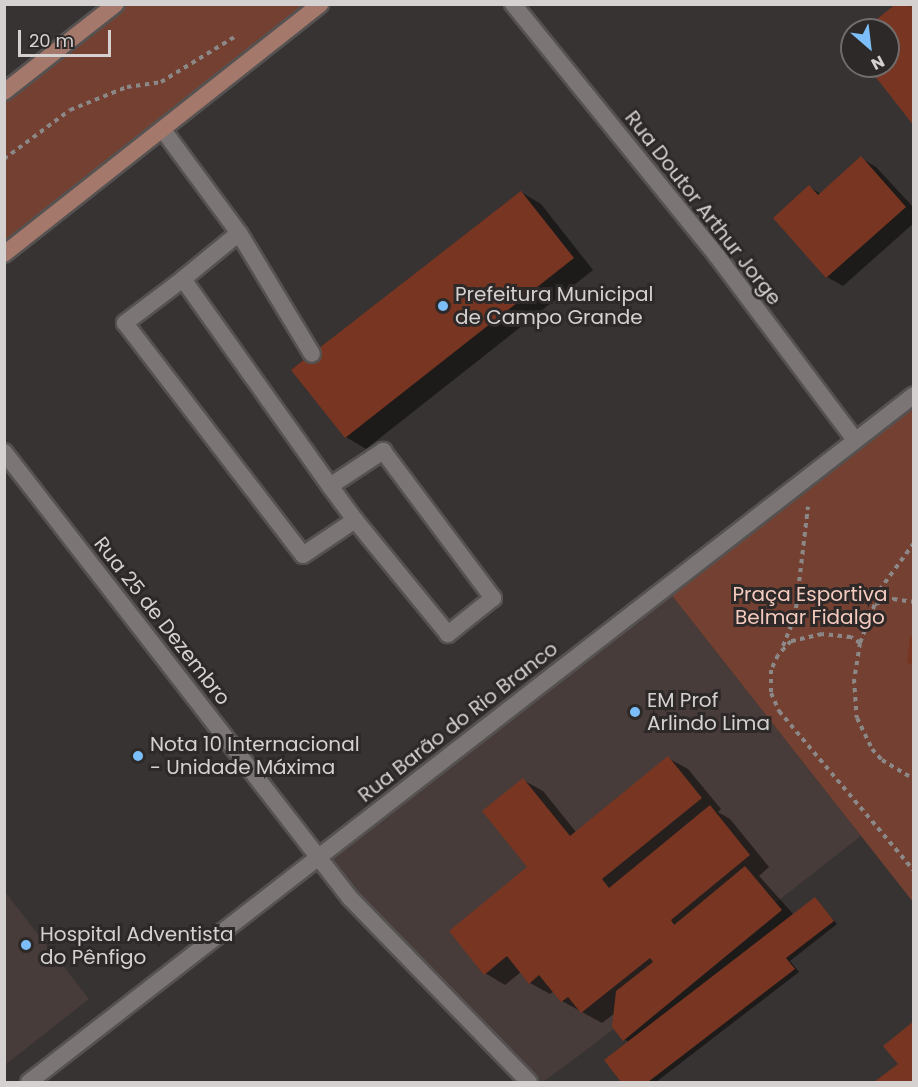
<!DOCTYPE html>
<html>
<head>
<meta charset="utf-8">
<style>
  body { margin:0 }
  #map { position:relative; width:918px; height:1087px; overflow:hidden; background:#373332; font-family:Poppins,sans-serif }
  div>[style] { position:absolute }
  .built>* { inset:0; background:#473c39 }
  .green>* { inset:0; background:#744032 }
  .shadow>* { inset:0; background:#0007 }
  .building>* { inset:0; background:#783522 }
  .path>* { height:4px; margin-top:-2px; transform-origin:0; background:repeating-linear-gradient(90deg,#8b8887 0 4.5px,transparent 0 9px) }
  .roads { filter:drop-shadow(2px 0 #555251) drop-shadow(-2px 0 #555251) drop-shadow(0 2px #555251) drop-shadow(0 -2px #555251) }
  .service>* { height:16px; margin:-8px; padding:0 8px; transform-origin:8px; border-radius:8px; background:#7b7675 }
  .minor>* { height:16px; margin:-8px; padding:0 8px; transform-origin:8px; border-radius:8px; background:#7b7675 }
  .primary>* { height:16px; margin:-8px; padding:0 8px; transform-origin:8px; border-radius:8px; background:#a4786b }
  .dots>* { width:16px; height:16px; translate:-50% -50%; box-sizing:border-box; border:3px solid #2d2928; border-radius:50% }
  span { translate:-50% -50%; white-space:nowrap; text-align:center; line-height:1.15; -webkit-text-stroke:6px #2d2928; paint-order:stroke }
  .street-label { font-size:20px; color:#d4d1d0 }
  .poi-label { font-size:20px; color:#d4d1d0 }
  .left { translate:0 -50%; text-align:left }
  .park-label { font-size:20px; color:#f6cbbf }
  .frame { position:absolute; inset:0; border:6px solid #d4d1d0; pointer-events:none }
  .north { position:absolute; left:840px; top:18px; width:60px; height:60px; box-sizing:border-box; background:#2d2928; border:2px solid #706c6b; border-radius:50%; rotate:152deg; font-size:16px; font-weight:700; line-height:24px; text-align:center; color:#d4d1d0 }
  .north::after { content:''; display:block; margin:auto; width:21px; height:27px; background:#7cbef9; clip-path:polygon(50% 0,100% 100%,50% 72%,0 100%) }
  .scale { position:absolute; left:18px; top:30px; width:93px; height:27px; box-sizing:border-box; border:3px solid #d4d1d0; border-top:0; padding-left:8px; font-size:18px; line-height:21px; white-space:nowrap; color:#d4d1d0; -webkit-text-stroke:4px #2d2928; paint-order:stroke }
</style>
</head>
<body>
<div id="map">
  <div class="built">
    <i style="clip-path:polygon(666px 588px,861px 836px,593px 1045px,543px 1082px,529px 1082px,319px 857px)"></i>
    <i style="clip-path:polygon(5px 892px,89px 999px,5px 1065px)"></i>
  </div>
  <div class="green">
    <i style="clip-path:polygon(116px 5px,319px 5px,5px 253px,4px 92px)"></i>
    <i style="clip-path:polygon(913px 395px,913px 902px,666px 588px)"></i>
  </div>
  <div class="shadow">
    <i style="clip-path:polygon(861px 158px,876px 167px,914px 208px,914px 223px,843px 286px,827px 277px,809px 187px,821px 194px)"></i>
    <i style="clip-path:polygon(521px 192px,541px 204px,593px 270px,366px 449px,346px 437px,294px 370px)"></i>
    <i style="clip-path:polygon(668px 758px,688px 769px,721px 809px,718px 812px,730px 819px,769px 867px,759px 876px,794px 915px,815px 899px,837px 924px,790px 961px,799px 972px,656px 1082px,623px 1082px,606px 1061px,629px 1042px,624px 1039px,615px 1013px,602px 1023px,562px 1001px,554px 991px,550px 994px,530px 983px,521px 972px,505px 985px,485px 973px,529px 867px,523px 780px,543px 791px,576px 832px)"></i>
    <i style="clip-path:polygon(914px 1023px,914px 1082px,877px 1082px,900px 1064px)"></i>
  </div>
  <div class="building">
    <i style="clip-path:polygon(896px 4px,914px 7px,914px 126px,867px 66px,888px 66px,888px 30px,863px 30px)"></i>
    <i style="clip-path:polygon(861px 156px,906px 207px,826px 278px,773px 218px,809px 185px,818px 195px)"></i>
    <i style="clip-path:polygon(521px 191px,574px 258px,345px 438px,291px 370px)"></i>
    <i style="clip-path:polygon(910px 636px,914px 636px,914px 664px,907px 663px)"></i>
    <i style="clip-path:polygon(668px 756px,702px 798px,602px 879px,609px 888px,710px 805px,750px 855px,671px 920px,674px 925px,745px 866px,782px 910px,623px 1041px,612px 1027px,616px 991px,653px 962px,650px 958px,581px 1013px,568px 997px,561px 1002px,539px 975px,529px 984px,507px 956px,484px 975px,449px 931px,527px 867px,482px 811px,523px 778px,570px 836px)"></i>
    <i style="clip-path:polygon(815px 897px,834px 921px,786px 958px,795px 969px,648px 1082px,621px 1082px,604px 1060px)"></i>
    <i style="clip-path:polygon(914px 1021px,914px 1082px,874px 1082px,898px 1064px,883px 1046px)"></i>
  </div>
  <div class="path">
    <i style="left:4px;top:159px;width:82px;rotate:-36.6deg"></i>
    <i style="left:70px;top:110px;width:61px;rotate:-22deg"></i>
    <i style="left:127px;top:87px;width:34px;rotate:-8deg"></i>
    <i style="left:161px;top:82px;width:88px;rotate:-31.5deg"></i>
    <i style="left:914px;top:543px;width:56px;rotate:126.3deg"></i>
    <i style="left:881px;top:588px;width:59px;rotate:110.9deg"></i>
    <i style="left:860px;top:643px;width:36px;rotate:99deg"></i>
    <i style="left:854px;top:679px;width:39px;rotate:86deg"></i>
    <i style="left:857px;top:718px;width:34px;rotate:64deg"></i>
    <i style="left:872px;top:749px;width:15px;rotate:48deg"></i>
    <i style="left:882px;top:760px;width:37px;rotate:31deg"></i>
    <i style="left:875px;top:604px;width:19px;rotate:-16deg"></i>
    <i style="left:893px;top:599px;width:21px;rotate:8deg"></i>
    <i style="left:860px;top:643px;width:11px;rotate:-146deg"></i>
    <i style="left:851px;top:637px;width:29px;rotate:-174deg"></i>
    <i style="left:822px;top:634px;width:32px;rotate:167deg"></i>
    <i style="left:791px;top:641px;width:19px;rotate:133deg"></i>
    <i style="left:778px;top:655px;width:17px;rotate:115deg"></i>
    <i style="left:771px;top:670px;width:23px;rotate:90deg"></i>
    <i style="left:771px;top:693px;width:20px;rotate:66deg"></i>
    <i style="left:779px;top:711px;width:209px;rotate:49.8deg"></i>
    <i style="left:783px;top:646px;width:31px;rotate:-68deg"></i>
    <i style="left:795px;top:617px;width:111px;rotate:-83.3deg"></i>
  </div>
  <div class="roads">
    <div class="service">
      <i style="left:163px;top:130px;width:128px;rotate:53.6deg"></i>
      <i style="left:239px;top:233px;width:141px;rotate:58.9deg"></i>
      <i style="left:183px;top:279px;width:72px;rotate:-39.4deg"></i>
      <i style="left:330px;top:486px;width:64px;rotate:-33.4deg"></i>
      <i style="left:383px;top:451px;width:184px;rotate:53.2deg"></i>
      <i style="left:493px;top:598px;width:58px;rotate:141.3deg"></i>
      <i style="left:448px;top:634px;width:147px;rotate:-129.2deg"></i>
      <i style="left:355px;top:520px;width:42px;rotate:-126.3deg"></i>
      <i style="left:330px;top:486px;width:254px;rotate:-125.4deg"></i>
      <i style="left:183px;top:279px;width:73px;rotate:142.8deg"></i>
      <i style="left:125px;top:323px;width:292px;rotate:52.5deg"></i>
      <i style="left:303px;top:555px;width:63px;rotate:-33.9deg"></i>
    </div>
    <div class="minor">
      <i style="left:513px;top:4px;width:324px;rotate:51deg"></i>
      <i style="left:717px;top:256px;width:230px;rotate:53.1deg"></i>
      <i style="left:4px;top:452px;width:564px;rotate:52.2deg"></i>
      <i style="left:350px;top:898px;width:257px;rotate:45.8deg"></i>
      <i style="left:29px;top:1082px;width:1120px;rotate:-37.82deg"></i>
    </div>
    <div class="primary">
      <i style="left:4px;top:92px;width:142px;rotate:-38.2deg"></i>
      <i style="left:4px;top:254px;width:403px;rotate:-38.3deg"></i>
    </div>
  </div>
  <div class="dots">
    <i style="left:443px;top:306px;background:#7cbef9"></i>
    <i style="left:635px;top:712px;background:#7cbef9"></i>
    <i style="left:138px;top:756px;background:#7cbef9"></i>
    <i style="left:26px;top:945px;background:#7cbef9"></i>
  </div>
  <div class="street-label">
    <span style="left:703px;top:208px;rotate:52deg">Rua Doutor Arthur Jorge</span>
    <span style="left:162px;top:621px;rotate:52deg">Rua 25 de Dezembro</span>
    <span style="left:458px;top:722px;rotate:-38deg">Rua Barão do Rio Branco</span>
  </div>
  <div class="poi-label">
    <span class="left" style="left:455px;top:306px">Prefeitura Municipal<br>de Campo Grande</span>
    <span class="left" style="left:647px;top:712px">EM Prof<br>Arlindo Lima</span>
    <span class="left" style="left:150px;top:756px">Nota 10 Internacional<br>- Unidade Máxima</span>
    <span class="left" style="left:40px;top:946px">Hospital Adventista<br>do Pênfigo</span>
  </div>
  <div class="park-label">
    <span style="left:810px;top:606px">Praça Esportiva<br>Belmar Fidalgo</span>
  </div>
  <div class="frame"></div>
  <div class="north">N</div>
  <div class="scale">20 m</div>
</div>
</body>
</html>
